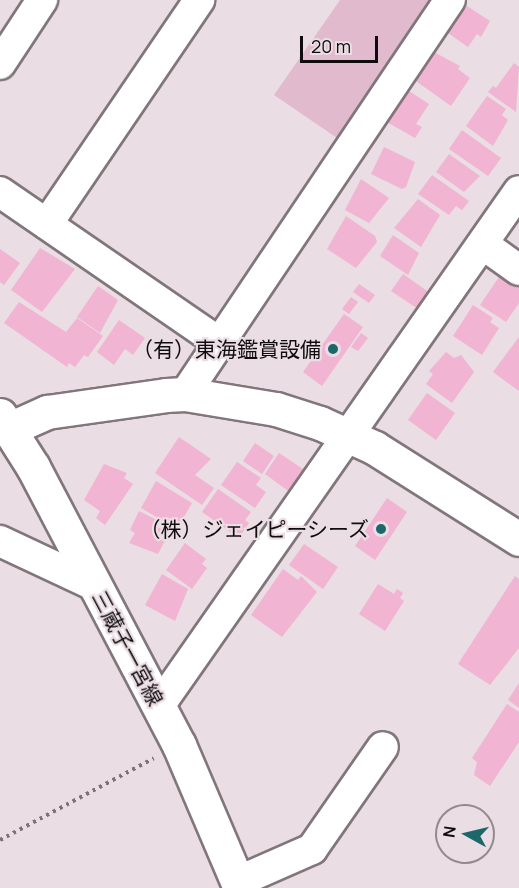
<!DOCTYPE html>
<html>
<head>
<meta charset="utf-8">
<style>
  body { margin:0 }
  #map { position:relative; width:519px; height:888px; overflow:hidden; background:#eadde3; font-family:Manrope,"Noto Sans JP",sans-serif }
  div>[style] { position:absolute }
  .green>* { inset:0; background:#e1bbcd }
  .building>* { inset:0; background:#f1b4d2 }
  .path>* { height:4px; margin-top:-2px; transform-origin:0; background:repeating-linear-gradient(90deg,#7b7377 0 3px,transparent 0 7.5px) }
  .roads { filter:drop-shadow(2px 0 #80767b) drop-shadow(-2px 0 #80767b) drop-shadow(0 2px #80767b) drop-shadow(0 -2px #80767b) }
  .minor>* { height:30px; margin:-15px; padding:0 15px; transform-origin:15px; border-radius:15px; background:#fff }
  .tertiary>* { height:33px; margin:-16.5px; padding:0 16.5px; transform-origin:16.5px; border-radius:16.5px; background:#fff }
  .secondary>* { height:33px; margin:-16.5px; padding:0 16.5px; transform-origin:16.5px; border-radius:16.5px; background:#fff }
  .dots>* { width:16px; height:16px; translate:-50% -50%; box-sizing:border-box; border:3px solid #eadde3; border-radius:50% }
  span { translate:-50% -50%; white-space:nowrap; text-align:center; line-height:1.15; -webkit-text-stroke:4.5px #eadde3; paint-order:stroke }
  .poi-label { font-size:21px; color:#100c0e }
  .right { translate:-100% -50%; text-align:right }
  .street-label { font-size:21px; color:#100c0e }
  .north { position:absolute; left:435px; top:804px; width:60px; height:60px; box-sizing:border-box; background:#eadde3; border:2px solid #93898e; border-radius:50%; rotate:278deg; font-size:16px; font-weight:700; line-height:24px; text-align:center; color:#100c0e }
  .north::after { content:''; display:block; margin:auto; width:21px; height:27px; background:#1a686a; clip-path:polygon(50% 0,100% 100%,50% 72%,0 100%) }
  .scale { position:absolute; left:300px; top:36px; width:78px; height:27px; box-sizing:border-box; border:3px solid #100c0e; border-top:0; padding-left:8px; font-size:18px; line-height:21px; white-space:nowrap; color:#100c0e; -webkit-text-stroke:4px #eadde3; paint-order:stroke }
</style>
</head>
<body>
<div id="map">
  <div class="green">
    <i style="clip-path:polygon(340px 0,436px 0,340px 140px,274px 95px)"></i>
  </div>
  <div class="building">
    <i style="clip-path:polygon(467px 6px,490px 21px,481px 37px,477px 34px,468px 47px,448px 33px)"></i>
    <i style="clip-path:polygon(432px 51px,460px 66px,458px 69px,470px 78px,451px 106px,413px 79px)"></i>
    <i style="clip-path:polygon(514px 63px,519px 67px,516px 112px,488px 92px,493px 86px,496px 88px)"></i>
    <i style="clip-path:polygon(409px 91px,429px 104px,416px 124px,422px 127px,415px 138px,385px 121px)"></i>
    <i style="clip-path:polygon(487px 96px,506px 109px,502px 115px,508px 120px,493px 146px,466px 126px)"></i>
    <i style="clip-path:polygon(462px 130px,501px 158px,488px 176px,449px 149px)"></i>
    <i style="clip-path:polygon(384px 147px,415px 162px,406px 187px,402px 189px,371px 174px)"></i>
    <i style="clip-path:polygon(449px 154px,480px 176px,464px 192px,436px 172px)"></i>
    <i style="clip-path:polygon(432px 175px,469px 201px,462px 210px,456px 206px,449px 215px,418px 194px)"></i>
    <i style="clip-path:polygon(361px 179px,389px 198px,369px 223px,345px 210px)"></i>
    <i style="clip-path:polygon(418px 199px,440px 215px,421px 247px,394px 228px)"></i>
    <i style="clip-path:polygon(346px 216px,375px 236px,377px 242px,356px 268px,327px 249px)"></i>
    <i style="clip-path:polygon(393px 235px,419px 253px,408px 275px,380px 256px)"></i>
    <i style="clip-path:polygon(40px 248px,75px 269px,42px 312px,11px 290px)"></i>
    <i style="clip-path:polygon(0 249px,20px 263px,4px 285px,0 282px)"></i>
    <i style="clip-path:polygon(403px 274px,430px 293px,418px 309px,391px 291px)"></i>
    <i style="clip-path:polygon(501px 274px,519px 287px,519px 303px,506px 322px,480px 305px)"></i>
    <i style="clip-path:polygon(359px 284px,375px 295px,369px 303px,353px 292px)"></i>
    <i style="clip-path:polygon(98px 286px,118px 300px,100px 333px,77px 317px)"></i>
    <i style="clip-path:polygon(351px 297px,358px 302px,349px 314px,342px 309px)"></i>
    <i style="clip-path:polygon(19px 302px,66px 332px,77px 318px,103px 336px,88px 357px,84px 355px,75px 367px,69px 363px,67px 367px,4px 323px)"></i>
    <i style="clip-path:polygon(473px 305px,493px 318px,490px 322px,499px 328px,482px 355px,453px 336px)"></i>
    <i style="clip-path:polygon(344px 314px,363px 327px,322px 386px,303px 372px)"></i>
    <i style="clip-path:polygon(119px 320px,145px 338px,133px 355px,125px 349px,114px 365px,97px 352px)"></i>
    <i style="clip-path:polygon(361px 333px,368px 338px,358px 351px,351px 347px)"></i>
    <i style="clip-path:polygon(519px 337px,519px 391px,493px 372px)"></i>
    <i style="clip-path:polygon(446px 352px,454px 358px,461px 355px,474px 372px,452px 403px,426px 384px,433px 374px,429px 371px)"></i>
    <i style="clip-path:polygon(427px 393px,455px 413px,436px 440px,408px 420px)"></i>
    <i style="clip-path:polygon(179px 437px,211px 459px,195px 475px,214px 488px,202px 505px,155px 473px)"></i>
    <i style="clip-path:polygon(255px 443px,274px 456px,262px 474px,243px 461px)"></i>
    <i style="clip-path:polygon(279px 453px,306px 471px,291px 493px,265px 474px)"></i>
    <i style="clip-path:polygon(237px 462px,261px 478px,256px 485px,266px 492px,255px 508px,221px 485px)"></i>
    <i style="clip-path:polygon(104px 464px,127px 473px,124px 478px,133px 484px,105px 525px,96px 518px,100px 511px,84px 500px)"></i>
    <i style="clip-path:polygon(156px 481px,192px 503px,177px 529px,141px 508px)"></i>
    <i style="clip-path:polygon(218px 489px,251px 512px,245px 520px,249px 523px,239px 538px,202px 512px)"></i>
    <i style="clip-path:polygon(387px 498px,407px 512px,375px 560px,355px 546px)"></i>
    <i style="clip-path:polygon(139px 511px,157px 520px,155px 526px,169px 533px,158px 554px,129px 543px,135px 533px,130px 530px)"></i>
    <i style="clip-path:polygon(185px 543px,206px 559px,202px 564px,207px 568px,192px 589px,166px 570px)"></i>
    <i style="clip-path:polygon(304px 544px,338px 567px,323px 589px,289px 565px)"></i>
    <i style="clip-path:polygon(283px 569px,298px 580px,301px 576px,317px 592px,282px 637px,251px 615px)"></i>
    <i style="clip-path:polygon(162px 574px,188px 589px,175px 621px,145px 605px)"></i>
    <i style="clip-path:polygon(515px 576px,519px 579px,519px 648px,490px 685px,458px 664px)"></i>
    <i style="clip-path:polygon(378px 584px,394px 594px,397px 589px,403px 593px,400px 598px,404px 601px,385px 631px,359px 614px)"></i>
    <i style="clip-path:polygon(519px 683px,519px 708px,508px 700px)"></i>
    <i style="clip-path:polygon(507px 704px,519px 712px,519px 742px,490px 786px,474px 775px,477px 762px,472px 758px)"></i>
  </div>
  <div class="path">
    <i style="left:0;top:840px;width:174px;rotate:-28deg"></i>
  </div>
  <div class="roads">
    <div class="minor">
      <i style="left:0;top:64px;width:77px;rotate:-56.7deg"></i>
      <i style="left:0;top:192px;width:263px;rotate:34.5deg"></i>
      <i style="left:47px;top:224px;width:271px;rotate:-55.8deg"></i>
      <i style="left:484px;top:245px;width:43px;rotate:35.5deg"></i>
      <i style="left:185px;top:394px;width:475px;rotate:-56.1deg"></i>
      <i style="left:0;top:541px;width:106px;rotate:25.1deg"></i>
      <i style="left:159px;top:706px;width:628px;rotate:-55.05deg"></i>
      <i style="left:237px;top:882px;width:82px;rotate:-23.7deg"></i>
      <i style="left:312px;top:849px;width:124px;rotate:-55.2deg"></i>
    </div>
    <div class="tertiary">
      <i style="left:9px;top:429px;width:42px;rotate:-24.1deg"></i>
      <i style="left:47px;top:412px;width:120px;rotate:-8.1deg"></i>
      <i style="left:166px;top:395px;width:19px;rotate:-3deg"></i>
      <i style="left:185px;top:394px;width:92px;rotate:9.4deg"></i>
      <i style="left:276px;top:409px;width:46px;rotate:17.7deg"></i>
      <i style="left:320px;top:423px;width:60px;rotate:24.4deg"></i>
      <i style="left:375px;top:448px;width:170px;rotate:32.3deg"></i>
    </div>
    <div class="secondary">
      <i style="left:0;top:415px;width:62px;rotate:57.6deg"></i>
      <i style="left:33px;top:467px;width:314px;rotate:62.3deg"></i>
      <i style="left:179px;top:745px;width:155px;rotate:66.9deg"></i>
    </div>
  </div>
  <div class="dots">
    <i style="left:333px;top:349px;background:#1a686a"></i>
    <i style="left:381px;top:529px;background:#1a686a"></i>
  </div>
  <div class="poi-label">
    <span class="right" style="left:321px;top:349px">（有）東海鑑賞設備</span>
    <span class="right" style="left:369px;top:529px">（株）ジェイピーシーズ</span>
  </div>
  <div class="street-label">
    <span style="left:128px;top:648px;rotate:62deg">三蔵子一宮線</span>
  </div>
  <div class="north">N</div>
  <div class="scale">20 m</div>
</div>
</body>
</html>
